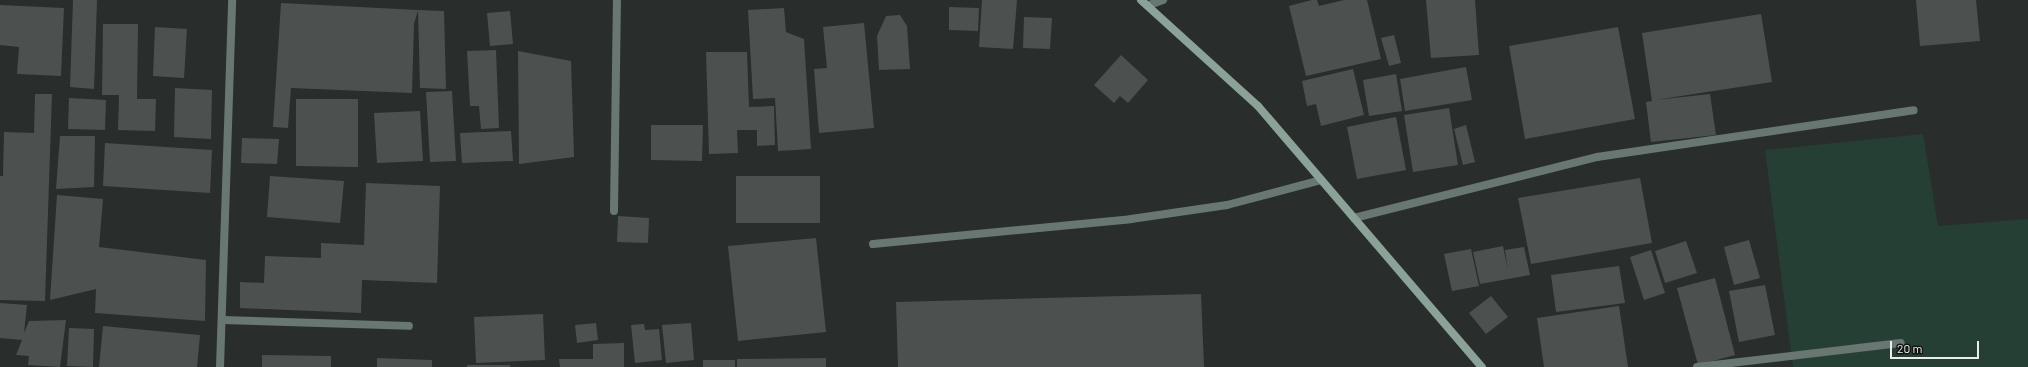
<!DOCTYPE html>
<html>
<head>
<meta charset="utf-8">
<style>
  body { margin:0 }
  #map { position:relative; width:2028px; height:367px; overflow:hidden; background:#292d2b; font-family:Barlow,sans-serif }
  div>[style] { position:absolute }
  .green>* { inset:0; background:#253f35 }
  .building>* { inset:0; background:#4c514f }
  .lane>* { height:8px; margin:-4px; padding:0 4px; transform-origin:4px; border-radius:4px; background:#687771 }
  .street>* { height:8px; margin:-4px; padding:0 4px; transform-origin:4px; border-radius:4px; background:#687771 }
  .secondary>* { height:8px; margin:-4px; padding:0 4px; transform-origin:4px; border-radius:4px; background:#8aa297 }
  span { translate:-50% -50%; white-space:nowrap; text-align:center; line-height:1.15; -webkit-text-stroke:3px #131514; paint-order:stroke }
  .scale { position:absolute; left:1890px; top:341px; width:89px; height:18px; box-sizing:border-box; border:2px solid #eaedec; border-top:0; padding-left:5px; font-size:12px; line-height:14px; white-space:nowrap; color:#eaedec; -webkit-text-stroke:3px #131514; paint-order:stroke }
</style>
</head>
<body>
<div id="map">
  <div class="green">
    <i style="clip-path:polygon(1923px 134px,1938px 226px,2028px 219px,2028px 367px,1793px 367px,1765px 150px)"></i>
  </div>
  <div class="building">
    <i style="clip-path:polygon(73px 0,97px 0,94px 89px,70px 87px)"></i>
    <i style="clip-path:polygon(982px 0,1017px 0,1013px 49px,979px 47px)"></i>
    <i style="clip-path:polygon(1312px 0,1317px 0,1319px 6px,1344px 0,1367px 0,1381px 59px,1306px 76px,1289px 6px)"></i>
    <i style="clip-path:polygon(1426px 0,1475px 0,1479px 55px,1431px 58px)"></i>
    <i style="clip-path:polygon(1916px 0,1976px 0,1980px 41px,1920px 46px)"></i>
    <i style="clip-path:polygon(281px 3px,418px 10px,414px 24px,412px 93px,291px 88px,288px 128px,273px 127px)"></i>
    <i style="clip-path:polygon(0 5px,64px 8px,61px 76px,17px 74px,19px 47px,0 45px)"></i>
    <i style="clip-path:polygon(949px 7px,979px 8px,978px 31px,949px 30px)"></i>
    <i style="clip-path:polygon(784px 8px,786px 32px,804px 39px,811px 149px,778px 151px,775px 98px,753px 99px,748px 10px)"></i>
    <i style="clip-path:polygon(418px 10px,444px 11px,446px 89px,420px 88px)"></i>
    <i style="clip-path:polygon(510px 11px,513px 44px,490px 46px,487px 13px)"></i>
    <i style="clip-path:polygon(1761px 14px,1772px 82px,1655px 100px,1710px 94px,1716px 135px,1651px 142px,1646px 102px,1652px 101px,1642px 33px)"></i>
    <i style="clip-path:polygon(900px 15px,907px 26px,910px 69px,879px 70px,877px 36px,886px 16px)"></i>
    <i style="clip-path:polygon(1024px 17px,1052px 18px,1050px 49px,1023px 48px)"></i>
    <i style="clip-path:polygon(864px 23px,874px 128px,819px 133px,814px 69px,827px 68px,823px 27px)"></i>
    <i style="clip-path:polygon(103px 24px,138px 24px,137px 99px,156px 99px,155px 131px,118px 130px,119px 95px,102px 95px)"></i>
    <i style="clip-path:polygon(155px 27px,187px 29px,184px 78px,153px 76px)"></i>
    <i style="clip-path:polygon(1618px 27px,1635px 119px,1525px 139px,1509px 46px)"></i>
    <i style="clip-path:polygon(1394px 35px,1401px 63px,1389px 66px,1381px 38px)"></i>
    <i style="clip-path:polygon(496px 50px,499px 128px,481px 129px,479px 106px,470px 106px,467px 51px)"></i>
    <i style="clip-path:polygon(518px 51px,571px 61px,574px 157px,519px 164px)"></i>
    <i style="clip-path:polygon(706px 52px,747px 52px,749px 107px,774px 106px,775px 145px,757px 146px,757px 130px,737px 130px,738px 153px,709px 154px)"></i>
    <i style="clip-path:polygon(1121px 55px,1148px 80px,1128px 103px,1120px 96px,1114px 103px,1094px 85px)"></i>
    <i style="clip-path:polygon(1466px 67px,1472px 100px,1405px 111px,1400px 79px)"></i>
    <i style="clip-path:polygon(1353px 69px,1364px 115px,1321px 126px,1316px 104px,1307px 106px,1302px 81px)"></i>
    <i style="clip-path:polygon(1396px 74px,1402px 111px,1369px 116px,1363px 80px)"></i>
    <i style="clip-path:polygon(175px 88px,212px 90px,211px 139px,174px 137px)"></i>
    <i style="clip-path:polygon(452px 91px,456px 161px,430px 162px,426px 92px)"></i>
    <i style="clip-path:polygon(35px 94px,52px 94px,45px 301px,0 300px,0 176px,3px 176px,4px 132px,34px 133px)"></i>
    <i style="clip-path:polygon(69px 98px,106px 100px,105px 130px,68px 129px)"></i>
    <i style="clip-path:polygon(296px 99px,358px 99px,358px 167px,296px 166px)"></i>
    <i style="clip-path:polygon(1449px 108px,1458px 165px,1413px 172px,1404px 115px)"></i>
    <i style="clip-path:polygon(420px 111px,423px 161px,377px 163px,374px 113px)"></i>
    <i style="clip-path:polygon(1396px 117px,1406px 170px,1357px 179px,1347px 127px)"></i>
    <i style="clip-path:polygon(651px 125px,703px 125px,702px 161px,651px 160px)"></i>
    <i style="clip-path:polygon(1466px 125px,1475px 162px,1463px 165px,1454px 129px)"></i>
    <i style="clip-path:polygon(511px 131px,513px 161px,462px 163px,460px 133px)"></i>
    <i style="clip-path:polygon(60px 136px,95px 136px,94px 187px,56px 189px)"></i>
    <i style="clip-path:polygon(242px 138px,279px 139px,277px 164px,241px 163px)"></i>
    <i style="clip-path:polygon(105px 143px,212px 150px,210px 193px,103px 186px)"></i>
    <i style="clip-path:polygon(270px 176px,344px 181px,340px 223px,267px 217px)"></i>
    <i style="clip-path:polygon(736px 176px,820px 176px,820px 223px,736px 223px)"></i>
    <i style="clip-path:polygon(1640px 178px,1652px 243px,1531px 264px,1518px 198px)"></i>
    <i style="clip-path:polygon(366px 183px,440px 186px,437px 283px,362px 280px,361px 313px,240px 308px,240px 282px,264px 283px,265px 256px,321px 258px,321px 243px,364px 245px)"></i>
    <i style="clip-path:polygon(57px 195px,103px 199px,99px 247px,206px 260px,205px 321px,95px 313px,96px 289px,50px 300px)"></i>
    <i style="clip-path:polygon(618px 216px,649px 218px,648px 243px,617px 242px)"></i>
    <i style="clip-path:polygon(816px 238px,826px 332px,738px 341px,728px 246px)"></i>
    <i style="clip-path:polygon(1749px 240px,1760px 278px,1734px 285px,1724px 247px)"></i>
    <i style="clip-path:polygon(1686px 241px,1697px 273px,1665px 283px,1655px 251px)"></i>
    <i style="clip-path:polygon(1503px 246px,1508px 270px,1505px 250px,1524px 247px,1530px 275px,1480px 284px,1473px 252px)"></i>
    <i style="clip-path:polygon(1471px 249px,1479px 286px,1452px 291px,1444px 254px)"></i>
    <i style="clip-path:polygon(1651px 250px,1665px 293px,1644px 300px,1630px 257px)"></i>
    <i style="clip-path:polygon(1619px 266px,1625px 303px,1556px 312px,1551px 275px)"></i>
    <i style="clip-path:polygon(1715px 278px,1735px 355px,1698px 365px,1677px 288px)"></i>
    <i style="clip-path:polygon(1765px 285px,1775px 335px,1739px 342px,1729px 291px)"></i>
    <i style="clip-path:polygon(1201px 294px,1204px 367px,898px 367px,896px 302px)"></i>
    <i style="clip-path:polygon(1491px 296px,1508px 317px,1486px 334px,1469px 313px)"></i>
    <i style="clip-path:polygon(0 303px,27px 305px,24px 333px,29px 321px,66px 320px,60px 367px,28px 365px,29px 356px,16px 355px,22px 340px,0 338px)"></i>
    <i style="clip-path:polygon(1619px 306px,1628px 367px,1544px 367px,1537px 318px)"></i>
    <i style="clip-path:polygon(543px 314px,545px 360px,476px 363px,474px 317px)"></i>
    <i style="clip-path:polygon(596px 323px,598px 340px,577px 343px,575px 325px)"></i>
    <i style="clip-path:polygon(691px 323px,694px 360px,666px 363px,662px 325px)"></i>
    <i style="clip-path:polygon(644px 324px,645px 330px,659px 329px,662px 360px,635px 363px,631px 325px)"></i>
    <i style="clip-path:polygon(103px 326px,200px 335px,197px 367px,99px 367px)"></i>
    <i style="clip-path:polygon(69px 328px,94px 329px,93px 367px,67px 366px)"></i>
    <i style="clip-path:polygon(624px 343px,624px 367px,560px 367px,559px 359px,593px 359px,593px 344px)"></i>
    <i style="clip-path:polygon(262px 355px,331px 356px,331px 367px,262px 367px)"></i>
    <i style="clip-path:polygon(377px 358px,432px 360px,432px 367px,377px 367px)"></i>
    <i style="clip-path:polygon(826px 358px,826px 367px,737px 367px,737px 359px)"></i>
    <i style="clip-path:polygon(703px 360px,735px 360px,735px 367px,703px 367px)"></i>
    <i style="clip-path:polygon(467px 365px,510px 365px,510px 367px,467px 367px)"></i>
  </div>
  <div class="lane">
    <i style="left:873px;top:244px;width:259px;rotate:-5.5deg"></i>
    <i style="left:1131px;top:219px;width:97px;rotate:-8.3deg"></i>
    <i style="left:1227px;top:205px;width:97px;rotate:-14.9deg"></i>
  </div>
  <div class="street">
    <i style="left:1149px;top:5px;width:15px;rotate:-20deg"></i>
    <i style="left:614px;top:211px;width:211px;rotate:-89.2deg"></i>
    <i style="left:1354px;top:218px;width:251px;rotate:-14.1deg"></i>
    <i style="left:1597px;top:157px;width:320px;rotate:-8.4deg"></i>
    <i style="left:222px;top:320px;width:187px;rotate:1.8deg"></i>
    <i style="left:220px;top:367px;width:367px;rotate:-88.1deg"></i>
    <i style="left:1697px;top:367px;width:205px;rotate:-6.7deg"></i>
  </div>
  <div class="secondary">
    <i style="left:1141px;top:0;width:158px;rotate:42.2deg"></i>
    <i style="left:1258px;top:106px;width:344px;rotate:49.4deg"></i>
  </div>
  <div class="scale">20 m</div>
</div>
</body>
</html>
